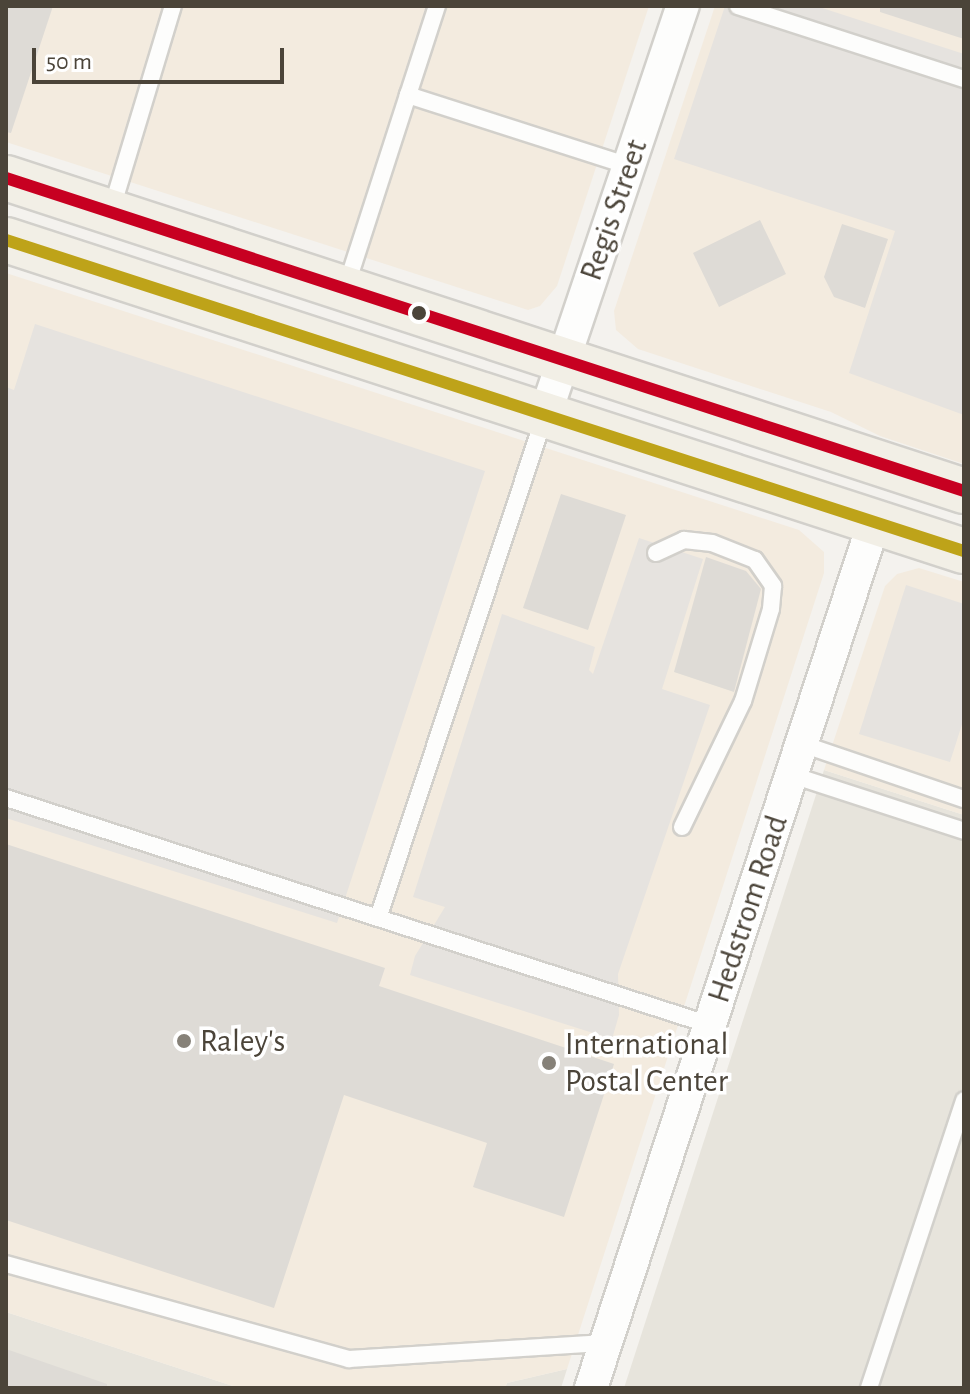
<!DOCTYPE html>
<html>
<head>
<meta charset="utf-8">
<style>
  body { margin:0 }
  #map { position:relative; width:970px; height:1394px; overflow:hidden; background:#f4f2ee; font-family:"Alegreya Sans",sans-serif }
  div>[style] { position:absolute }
  .residential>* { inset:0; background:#e7e4dc }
  .commercial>* { inset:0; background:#f3ebdf }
  .parking>* { inset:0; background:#e6e3df }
  .building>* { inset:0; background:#dedbd6 }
  .roads { filter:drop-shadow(2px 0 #d2d0cb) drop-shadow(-2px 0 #d2d0cb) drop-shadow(0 2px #d2d0cb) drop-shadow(0 -2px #d2d0cb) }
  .lane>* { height:16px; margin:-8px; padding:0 8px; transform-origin:8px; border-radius:8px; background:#fdfdfc }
  .street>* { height:32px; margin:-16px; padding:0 16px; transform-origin:16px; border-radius:16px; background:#fdfdfc }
  .primary>* { height:44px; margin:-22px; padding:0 22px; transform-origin:22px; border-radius:22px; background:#f2efe6 }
  .bus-1>* { height:12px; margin:-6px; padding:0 6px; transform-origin:6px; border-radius:6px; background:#c70021 }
  .bus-2>* { height:12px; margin:-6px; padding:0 6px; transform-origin:6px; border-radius:6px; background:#bea319 }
  .dots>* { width:22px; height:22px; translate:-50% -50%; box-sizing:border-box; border:4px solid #fff; border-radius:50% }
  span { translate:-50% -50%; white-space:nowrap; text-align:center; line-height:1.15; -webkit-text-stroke:7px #fff; paint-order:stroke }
  .street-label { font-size:32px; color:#4b4439 }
  .poi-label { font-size:32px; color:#4b4439 }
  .left { translate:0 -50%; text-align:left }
  .frame { position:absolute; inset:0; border:8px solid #4b4439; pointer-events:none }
  .scale { position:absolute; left:32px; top:48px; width:252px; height:36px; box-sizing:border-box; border:4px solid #4b4439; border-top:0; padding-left:10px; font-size:24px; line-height:28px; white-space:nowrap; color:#4b4439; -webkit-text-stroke:6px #fff; paint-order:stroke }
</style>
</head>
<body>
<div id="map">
  <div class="residential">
    <i style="clip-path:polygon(824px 770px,964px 815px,964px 1388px,624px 1388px)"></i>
    <i style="clip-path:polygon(6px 1312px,239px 1388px,6px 1388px)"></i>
    <i style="clip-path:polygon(567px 1369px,561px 1388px,505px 1388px,507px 1383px)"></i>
  </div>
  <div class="commercial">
    <i style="clip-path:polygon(6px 6px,649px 6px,557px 286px,540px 306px,528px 310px,6px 142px)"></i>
    <i style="clip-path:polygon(715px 6px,964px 6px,964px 464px,880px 436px,831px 412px,638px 349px,616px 330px,614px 311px)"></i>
    <i style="clip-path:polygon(6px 273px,799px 530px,824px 552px,824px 573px,567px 1369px,507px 1383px,505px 1388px,239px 1388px,6px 1312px)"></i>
    <i style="clip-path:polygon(919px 568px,964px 582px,964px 815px,824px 770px,885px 586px,897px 574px)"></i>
  </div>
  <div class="parking">
    <i style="clip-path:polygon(725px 6px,816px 6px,964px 54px,964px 415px,849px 373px,895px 231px,674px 159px)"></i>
    <i style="clip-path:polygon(35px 324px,485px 471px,337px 923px,6px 818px,6px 387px,14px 390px)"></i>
    <i style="clip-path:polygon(639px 538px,703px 559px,662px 689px,710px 705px,618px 974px,619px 1015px,612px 1039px,410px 975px,415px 956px,445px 907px,413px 897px,502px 614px,595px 647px,589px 670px,593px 674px)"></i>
    <i style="clip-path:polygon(906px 585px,964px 604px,964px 718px,950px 762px,859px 734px)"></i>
  </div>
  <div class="building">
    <i style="clip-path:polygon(6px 6px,53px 6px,11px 133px,6px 132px)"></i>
    <i style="clip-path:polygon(880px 6px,964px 6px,964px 39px,880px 12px)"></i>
    <i style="clip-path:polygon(760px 220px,786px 274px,719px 307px,693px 253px)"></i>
    <i style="clip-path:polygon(842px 224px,888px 239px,865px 308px,834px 297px,824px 277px)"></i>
    <i style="clip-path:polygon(561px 494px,626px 515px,588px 630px,523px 608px)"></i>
    <i style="clip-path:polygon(706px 557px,746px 571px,761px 589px,734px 692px,674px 672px)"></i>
    <i style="clip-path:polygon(6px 844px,385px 968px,379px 986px,614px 1064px,564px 1217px,473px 1187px,487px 1143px,344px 1095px,274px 1308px,6px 1220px)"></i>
    <i style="clip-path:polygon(6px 1349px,107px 1384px,107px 1388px,6px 1388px)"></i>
  </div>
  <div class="roads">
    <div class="lane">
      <i style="left:738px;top:6px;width:237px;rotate:17.9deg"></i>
      <i style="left:408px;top:95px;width:94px;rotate:-72deg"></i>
      <i style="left:111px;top:211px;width:214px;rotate:-73.2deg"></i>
      <i style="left:346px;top:287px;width:202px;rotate:-72.1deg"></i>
      <i style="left:408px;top:95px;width:232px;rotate:17.8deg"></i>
      <i style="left:656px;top:553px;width:31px;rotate:-25deg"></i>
      <i style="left:684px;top:540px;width:28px;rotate:6deg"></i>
      <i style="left:712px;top:543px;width:46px;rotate:21.6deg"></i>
      <i style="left:755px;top:560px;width:32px;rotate:55deg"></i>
      <i style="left:773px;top:586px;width:23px;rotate:95deg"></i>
      <i style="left:771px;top:609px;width:96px;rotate:106.9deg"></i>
      <i style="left:743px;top:701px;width:140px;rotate:115.8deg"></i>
      <i style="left:802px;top:744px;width:171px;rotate:18.8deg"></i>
      <i style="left:792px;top:775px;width:181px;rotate:18deg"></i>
      <i style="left:6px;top:798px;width:740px;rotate:17.87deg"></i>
      <i style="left:378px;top:918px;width:530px;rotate:-71.63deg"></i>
      <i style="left:6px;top:1264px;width:356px;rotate:15.5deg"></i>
      <i style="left:349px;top:1359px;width:257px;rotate:-3.6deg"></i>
      <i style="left:869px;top:1388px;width:303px;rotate:-71.7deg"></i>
    </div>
    <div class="street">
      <i style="left:545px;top:415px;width:432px;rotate:-71.4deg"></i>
      <i style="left:591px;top:1388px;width:911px;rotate:-71.9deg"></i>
    </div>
    <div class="primary">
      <i style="left:6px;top:178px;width:1008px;rotate:18.09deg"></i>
      <i style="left:6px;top:240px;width:1007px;rotate:17.99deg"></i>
    </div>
  </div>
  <div class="bus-1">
    <i style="left:6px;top:178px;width:1008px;rotate:18.09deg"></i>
  </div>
  <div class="bus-2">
    <i style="left:6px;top:240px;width:1007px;rotate:17.99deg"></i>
  </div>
  <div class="dots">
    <i style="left:419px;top:313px;background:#4b4439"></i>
    <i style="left:184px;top:1041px;background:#868178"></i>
    <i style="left:549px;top:1063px;background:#868178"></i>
  </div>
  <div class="street-label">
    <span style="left:614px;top:210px;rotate:-71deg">Regis Street</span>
    <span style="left:748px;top:909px;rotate:-72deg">Hedstrom Road</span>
  </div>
  <div class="poi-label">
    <span class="left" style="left:200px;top:1041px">Raley's</span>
    <span class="left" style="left:565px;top:1063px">International<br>Postal Center</span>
  </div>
  <div class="frame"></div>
  <div class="scale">50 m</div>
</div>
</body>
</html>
